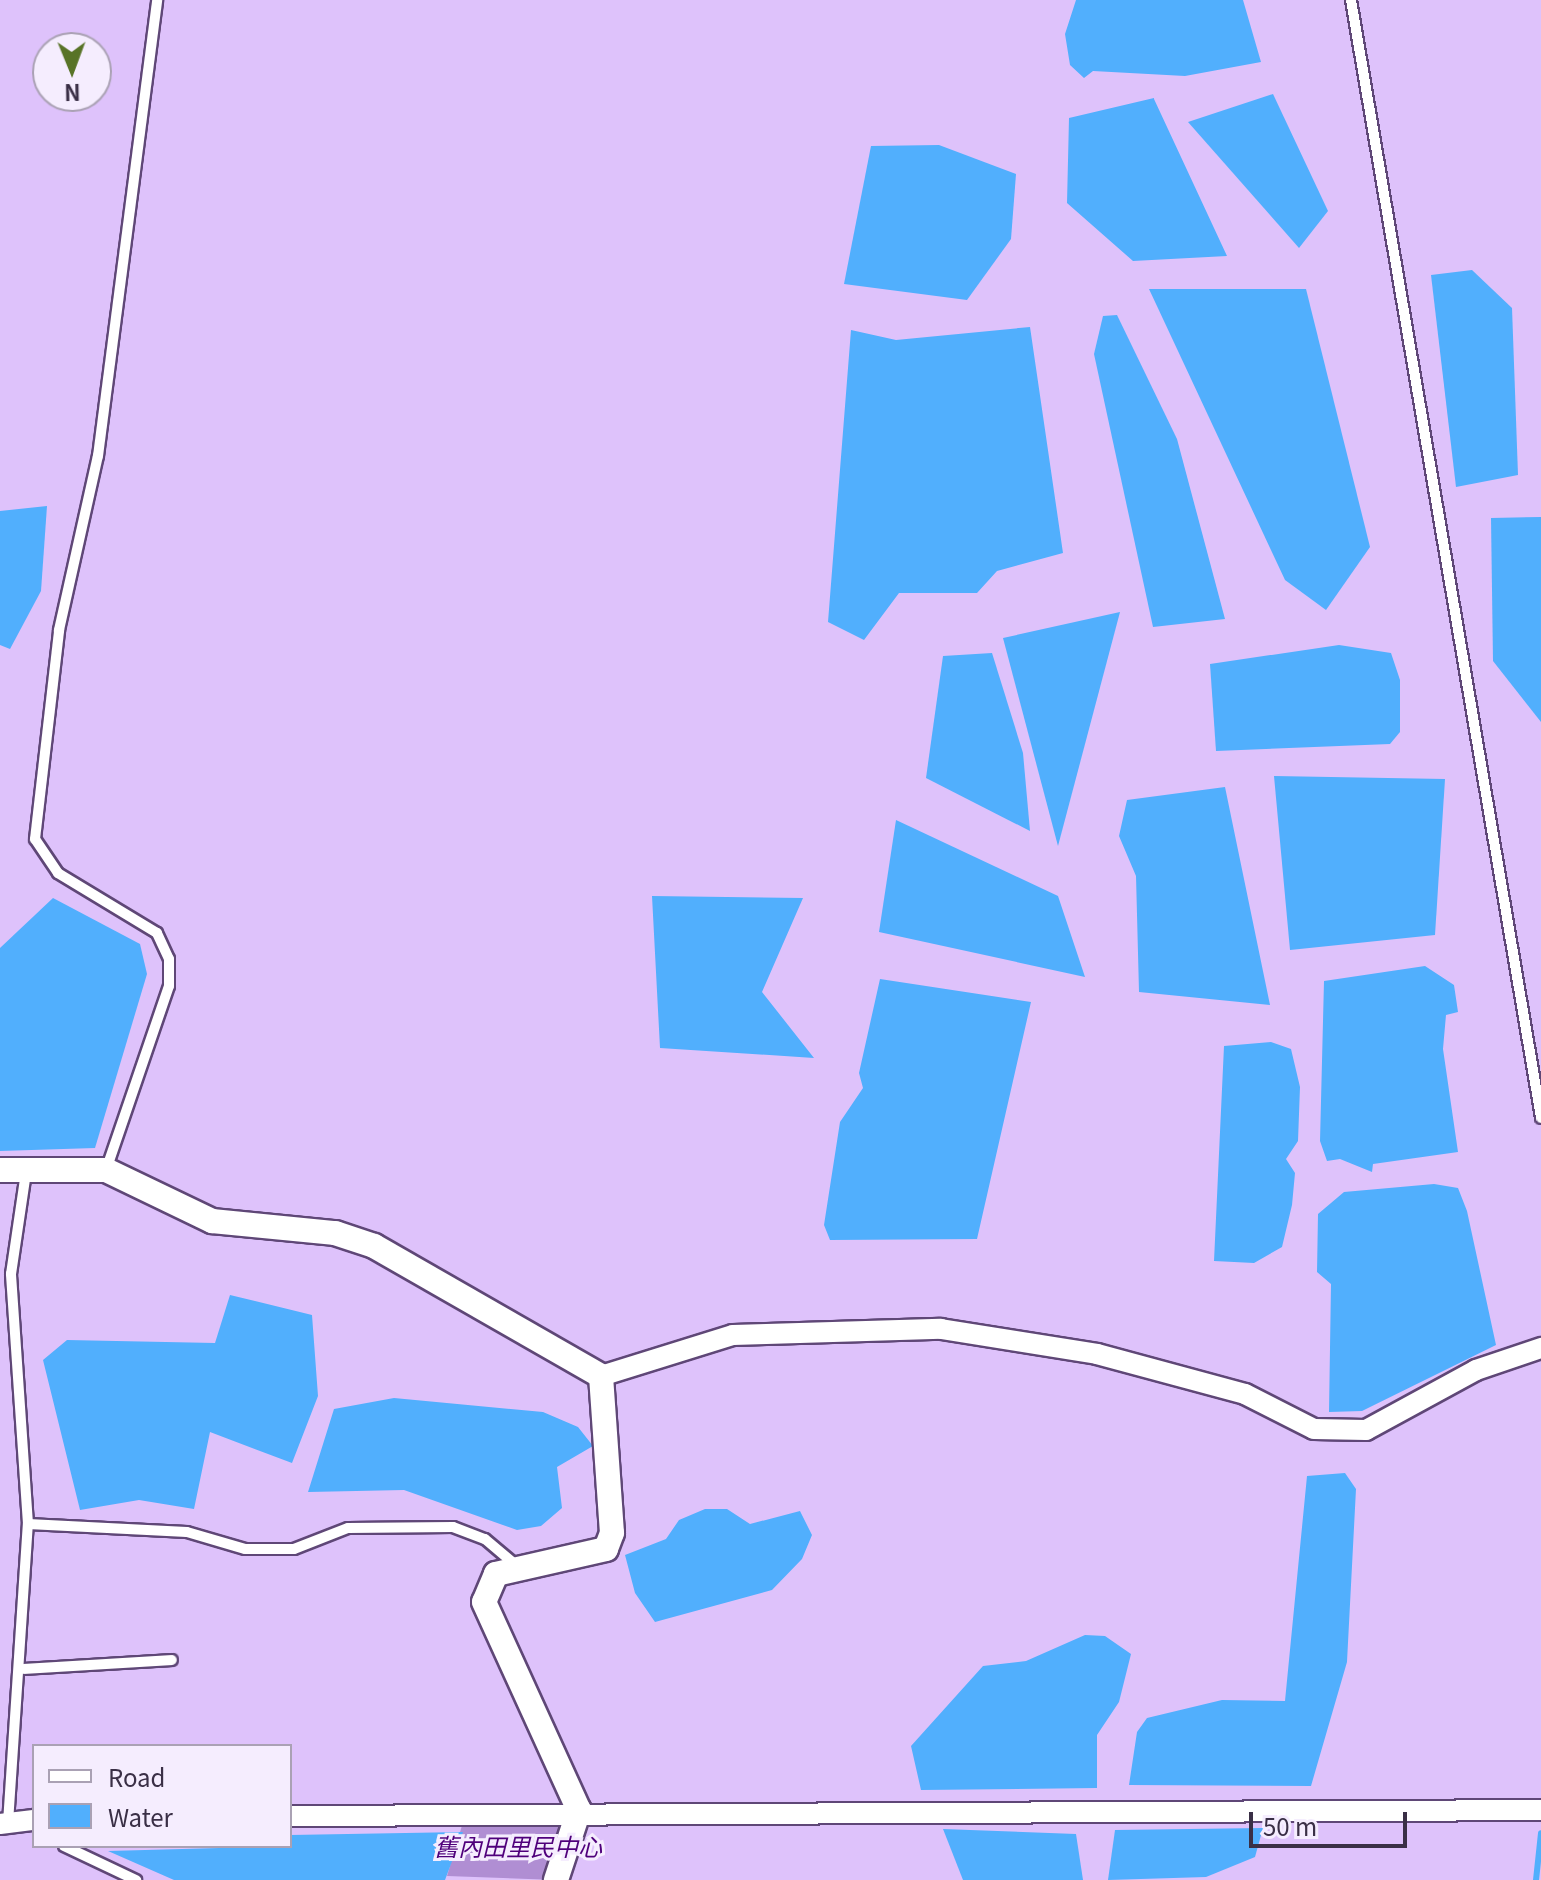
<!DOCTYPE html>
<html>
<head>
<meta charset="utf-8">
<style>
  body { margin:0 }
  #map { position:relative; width:1541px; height:1880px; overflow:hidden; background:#dec2fb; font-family:Georgia,"Noto Sans TC",serif }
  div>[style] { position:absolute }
  .green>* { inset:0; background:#b08ed3 }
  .water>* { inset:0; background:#51affd }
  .stream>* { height:6px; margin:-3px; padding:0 3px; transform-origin:3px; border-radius:3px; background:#51affd }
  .roads { filter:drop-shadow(2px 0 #5f4777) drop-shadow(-2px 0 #5f4777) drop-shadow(0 2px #5f4777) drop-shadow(0 -2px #5f4777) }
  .service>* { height:10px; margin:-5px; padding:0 5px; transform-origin:5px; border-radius:5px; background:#fff }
  .minor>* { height:20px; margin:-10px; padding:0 10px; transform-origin:10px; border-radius:10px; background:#fff }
  .tertiary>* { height:24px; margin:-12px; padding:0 12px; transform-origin:12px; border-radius:12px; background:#fff }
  span { translate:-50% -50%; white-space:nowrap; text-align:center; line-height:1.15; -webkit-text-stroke:6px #f5edfe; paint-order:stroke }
  .park-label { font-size:24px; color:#4f007b; font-style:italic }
  .legend { position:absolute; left:32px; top:1744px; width:260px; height:104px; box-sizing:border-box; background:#f5edfe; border:2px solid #aaa1b4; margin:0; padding:10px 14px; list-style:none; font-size:24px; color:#3a2f46 }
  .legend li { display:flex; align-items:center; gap:16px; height:40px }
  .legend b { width:40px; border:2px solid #aaa1b4 }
  .north { position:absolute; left:32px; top:32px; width:80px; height:80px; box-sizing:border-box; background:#f5edfe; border:2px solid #aaa1b4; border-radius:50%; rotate:179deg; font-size:22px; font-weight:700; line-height:32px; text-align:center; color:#3a2f46 }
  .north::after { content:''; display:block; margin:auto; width:28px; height:36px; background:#587327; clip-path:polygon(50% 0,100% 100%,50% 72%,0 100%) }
  .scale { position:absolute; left:1249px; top:1812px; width:158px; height:36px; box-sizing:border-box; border:4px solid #3a2f46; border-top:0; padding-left:10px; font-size:24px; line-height:28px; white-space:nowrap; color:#3a2f46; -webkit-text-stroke:6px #f5edfe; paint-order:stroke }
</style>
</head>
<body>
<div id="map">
  <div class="green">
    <i style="clip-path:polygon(579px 1810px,556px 1880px,447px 1876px,466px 1812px)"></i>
  </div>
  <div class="water">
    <i style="clip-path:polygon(1076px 0,1243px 0,1261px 62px,1185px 76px,1093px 71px,1084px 78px,1070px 65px,1065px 34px)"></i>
    <i style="clip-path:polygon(1273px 94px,1328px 211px,1299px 248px,1188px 122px)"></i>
    <i style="clip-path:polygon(1154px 98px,1154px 99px,1227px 256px,1133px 261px,1067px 203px,1069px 118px)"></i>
    <i style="clip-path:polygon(939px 145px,1016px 174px,1011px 239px,967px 300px,844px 284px,871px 146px)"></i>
    <i style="clip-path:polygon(1472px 270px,1512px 308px,1518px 475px,1456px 487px,1431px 275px)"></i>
    <i style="clip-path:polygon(1149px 289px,1306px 289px,1370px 547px,1326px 610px,1285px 580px)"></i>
    <i style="clip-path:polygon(1117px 315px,1177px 439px,1225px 619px,1153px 627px,1094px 354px,1103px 316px)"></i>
    <i style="clip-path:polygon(1030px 327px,1063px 553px,997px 571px,977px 593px,899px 593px,864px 640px,828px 622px,851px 330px,896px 340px)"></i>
    <i style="clip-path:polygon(47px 506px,41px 591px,10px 649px,0 645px,0 511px)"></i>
    <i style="clip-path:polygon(1541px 517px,1541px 722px,1493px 661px,1491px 518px)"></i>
    <i style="clip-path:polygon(1120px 612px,1058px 846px,1003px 638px)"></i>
    <i style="clip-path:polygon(1339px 645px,1391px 653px,1400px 680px,1400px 732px,1390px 744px,1216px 751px,1210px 664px)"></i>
    <i style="clip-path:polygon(992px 653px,1023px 753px,1030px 831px,926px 778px,943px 656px)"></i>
    <i style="clip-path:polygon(1274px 776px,1445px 779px,1435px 935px,1290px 950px)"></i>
    <i style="clip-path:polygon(1225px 787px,1270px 1005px,1139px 992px,1136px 876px,1119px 836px,1127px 800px)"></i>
    <i style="clip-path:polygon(896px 820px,1058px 896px,1085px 977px,879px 932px)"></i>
    <i style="clip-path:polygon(652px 896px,803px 898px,762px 992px,814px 1058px,660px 1048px)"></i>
    <i style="clip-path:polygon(53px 898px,140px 944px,147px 974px,95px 1148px,0 1151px,0 948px)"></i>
    <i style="clip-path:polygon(1425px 966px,1454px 985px,1458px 1012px,1446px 1015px,1443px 1049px,1458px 1152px,1373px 1164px,1372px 1172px,1340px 1159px,1327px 1161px,1320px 1141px,1324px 981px)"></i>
    <i style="clip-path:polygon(880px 979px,1031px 1002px,977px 1239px,830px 1240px,824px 1225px,840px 1122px,863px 1088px,859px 1073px)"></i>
    <i style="clip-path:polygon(1271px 1042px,1291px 1049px,1300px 1087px,1298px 1141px,1286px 1159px,1295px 1173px,1292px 1205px,1282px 1247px,1254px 1263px,1214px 1261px,1224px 1046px)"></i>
    <i style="clip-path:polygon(1434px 1184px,1458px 1188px,1467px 1211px,1496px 1345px,1362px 1411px,1329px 1412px,1331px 1284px,1317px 1272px,1318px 1214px,1344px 1192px)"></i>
    <i style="clip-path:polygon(230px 1295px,312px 1315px,318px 1396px,292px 1463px,210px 1432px,194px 1509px,139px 1500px,80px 1510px,43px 1360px,67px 1340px,215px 1343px)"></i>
    <i style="clip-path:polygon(394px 1398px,543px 1412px,578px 1427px,593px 1446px,557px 1467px,562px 1508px,541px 1526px,517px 1530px,404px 1490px,308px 1492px,334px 1409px)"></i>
    <i style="clip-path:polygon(1345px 1473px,1356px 1489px,1347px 1662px,1311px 1786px,1129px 1785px,1137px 1732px,1147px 1718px,1222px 1700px,1285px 1701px,1307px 1476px)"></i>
    <i style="clip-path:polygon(705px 1509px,727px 1509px,750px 1524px,800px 1511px,812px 1535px,802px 1559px,772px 1590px,655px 1622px,635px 1593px,625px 1555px,666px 1539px,679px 1520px)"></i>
    <i style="clip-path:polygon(1085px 1635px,1105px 1636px,1131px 1654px,1119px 1702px,1097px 1735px,1097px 1788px,921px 1790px,911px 1746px,983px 1666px,1026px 1661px)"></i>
    <i style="clip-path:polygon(1263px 1828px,1255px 1857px,1206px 1877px,1108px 1880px,1115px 1830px)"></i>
    <i style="clip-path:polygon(943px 1829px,1076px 1834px,1083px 1880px,963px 1880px)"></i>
    <i style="clip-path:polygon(463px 1832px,445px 1880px,174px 1880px,108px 1851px,290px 1846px,290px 1835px)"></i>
  </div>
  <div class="stream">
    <i style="left:1536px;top:1880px;width:47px;rotate:-83.9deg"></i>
  </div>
  <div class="roads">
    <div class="service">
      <i style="left:1351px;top:0;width:1134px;rotate:80.35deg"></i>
      <i style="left:106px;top:1170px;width:194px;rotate:-71.1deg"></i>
      <i style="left:169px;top:986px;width:27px;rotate:-90deg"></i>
      <i style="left:169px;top:959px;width:29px;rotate:-115deg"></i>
      <i style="left:157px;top:933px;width:116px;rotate:-148.8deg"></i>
      <i style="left:58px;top:873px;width:41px;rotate:-124.1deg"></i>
      <i style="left:35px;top:839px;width:210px;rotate:-83.4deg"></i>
      <i style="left:59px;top:630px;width:178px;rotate:-77.4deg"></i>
      <i style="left:98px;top:456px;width:460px;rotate:-82.6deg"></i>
      <i style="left:28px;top:1524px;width:159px;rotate:2.9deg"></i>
      <i style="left:187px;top:1532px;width:60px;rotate:16.3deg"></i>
      <i style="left:245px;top:1549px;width:49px"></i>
      <i style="left:294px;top:1549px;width:58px;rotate:-21.3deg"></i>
      <i style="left:348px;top:1528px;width:105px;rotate:-0.5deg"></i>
      <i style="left:453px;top:1527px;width:34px;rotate:21deg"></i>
      <i style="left:485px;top:1539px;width:42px;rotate:40.2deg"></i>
      <i style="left:24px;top:1669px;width:148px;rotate:-3.5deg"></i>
      <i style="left:8px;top:1823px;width:300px;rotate:-86.2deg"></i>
      <i style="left:28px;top:1524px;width:251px;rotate:-93.9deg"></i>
      <i style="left:11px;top:1274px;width:103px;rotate:-81.6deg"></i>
      <i style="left:64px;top:1846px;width:80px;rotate:25.3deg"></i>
    </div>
    <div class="minor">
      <i style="left:601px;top:1376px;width:138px;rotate:-17.3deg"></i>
      <i style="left:733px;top:1335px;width:208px;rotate:-1.7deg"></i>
      <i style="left:941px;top:1329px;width:158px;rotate:9.1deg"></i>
      <i style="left:1097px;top:1354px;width:153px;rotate:15.1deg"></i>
      <i style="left:1245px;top:1394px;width:77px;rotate:26.9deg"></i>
      <i style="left:1314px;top:1429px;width:52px;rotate:1.1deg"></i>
      <i style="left:1366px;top:1430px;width:125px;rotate:-28.6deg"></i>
      <i style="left:1476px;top:1370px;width:69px;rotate:-18.7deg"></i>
      <i style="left:290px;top:1816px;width:1251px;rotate:-0.27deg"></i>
      <i style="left:0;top:1824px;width:34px;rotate:-7deg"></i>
    </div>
    <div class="tertiary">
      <i style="left:0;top:1170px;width:106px"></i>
      <i style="left:106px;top:1170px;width:118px;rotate:25.7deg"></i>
      <i style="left:212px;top:1221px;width:124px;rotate:5.6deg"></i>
      <i style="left:335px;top:1233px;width:41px;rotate:18.4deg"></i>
      <i style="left:374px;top:1246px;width:262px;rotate:29.8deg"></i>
      <i style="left:601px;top:1376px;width:157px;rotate:86deg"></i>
      <i style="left:612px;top:1533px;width:17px;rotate:111deg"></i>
      <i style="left:606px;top:1549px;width:113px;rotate:167.2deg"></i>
      <i style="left:496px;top:1574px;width:30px;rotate:113deg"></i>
      <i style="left:484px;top:1602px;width:229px;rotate:65.5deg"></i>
      <i style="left:579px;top:1810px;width:74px;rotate:108.2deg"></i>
    </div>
  </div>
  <div class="park-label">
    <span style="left:518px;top:1846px">舊內田里民中心</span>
  </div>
  <ul class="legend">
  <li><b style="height:10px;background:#fff"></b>Road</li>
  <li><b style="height:22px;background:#51affd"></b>Water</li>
  </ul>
  <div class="north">N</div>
  <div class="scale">50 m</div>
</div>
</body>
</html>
